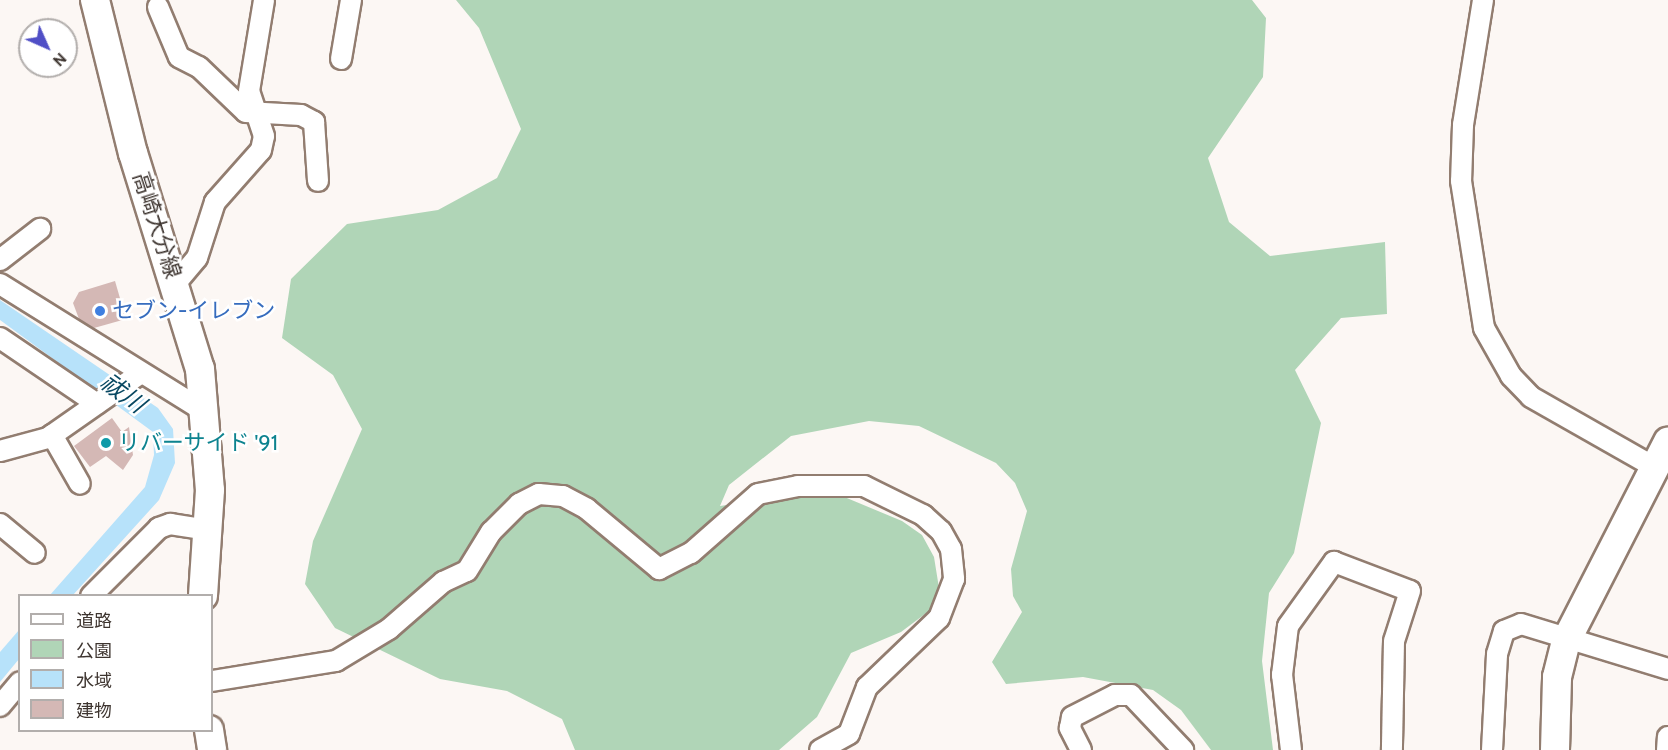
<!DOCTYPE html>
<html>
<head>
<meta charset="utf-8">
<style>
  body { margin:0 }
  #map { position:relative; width:1668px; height:750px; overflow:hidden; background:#fcf7f4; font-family:Cabin,"Noto Sans JP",sans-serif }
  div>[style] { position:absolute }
  .green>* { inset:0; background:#b0d5b7 }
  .water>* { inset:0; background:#b7e2fa }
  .building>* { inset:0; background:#d4b8b5 }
  .roads { filter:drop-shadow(2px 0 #927d70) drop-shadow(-2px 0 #927d70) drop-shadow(0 2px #927d70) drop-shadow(0 -2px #927d70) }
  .street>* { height:20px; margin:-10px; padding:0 10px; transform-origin:10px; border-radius:10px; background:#fff }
  .secondary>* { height:28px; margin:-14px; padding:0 14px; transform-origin:14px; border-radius:14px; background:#fff }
  .dots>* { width:16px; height:16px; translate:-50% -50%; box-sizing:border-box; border:3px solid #fff; border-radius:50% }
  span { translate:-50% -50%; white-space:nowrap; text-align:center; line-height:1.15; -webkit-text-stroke:5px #fff; paint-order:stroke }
  .street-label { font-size:22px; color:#3e3530 }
  .shop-label { font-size:22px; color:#366cbe }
  .left { translate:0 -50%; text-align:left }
  .culture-label { font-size:22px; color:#0d838f }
  .water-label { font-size:24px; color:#084862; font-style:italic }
  .legend { position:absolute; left:18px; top:594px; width:195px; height:138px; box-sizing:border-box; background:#fff; border:2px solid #b2aeac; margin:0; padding:8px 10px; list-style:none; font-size:18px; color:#3e3530 }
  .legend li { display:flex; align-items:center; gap:12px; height:30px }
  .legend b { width:30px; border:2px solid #b2aeac }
  .north { position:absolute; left:18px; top:18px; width:60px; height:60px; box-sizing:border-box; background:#fff; border:2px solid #b2aeac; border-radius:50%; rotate:135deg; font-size:16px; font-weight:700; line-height:24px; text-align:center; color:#3e3530 }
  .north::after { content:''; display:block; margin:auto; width:21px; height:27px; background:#504fc6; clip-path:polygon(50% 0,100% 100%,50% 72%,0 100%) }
</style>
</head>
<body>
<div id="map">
  <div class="green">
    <i style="clip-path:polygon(456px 0,1252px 0,1266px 18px,1263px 77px,1208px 158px,1229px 222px,1270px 256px,1385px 242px,1387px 314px,1341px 318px,1295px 370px,1321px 423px,1294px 553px,1269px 593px,1262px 661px,1273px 750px,1211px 750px,1181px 710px,1153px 690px,1083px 677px,1006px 684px,992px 662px,1022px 612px,1013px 596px,1011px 569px,1027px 511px,1015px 483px,996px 463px,919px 426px,869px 421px,791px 436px,729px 485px,720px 506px,807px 493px,842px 496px,902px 521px,922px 535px,934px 557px,939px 588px,929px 611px,901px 632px,851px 653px,817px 717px,779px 750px,575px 750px,562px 719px,507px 691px,440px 679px,335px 628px,305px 584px,313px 541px,362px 429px,333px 375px,282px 338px,291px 279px,347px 224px,438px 210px,497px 178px,521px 129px,479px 28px)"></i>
  </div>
  <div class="water">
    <i style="clip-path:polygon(0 300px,158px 408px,173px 429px,175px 463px,159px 500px,73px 595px,50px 595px,145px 487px,154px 455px,153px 432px,0 320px)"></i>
    <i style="clip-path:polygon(19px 630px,19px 659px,0 682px,0 652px)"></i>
  </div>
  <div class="building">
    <i style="clip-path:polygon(115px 281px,126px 319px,94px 328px,79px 319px,73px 303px,79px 292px)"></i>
    <i style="clip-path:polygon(112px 418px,122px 432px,129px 427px,133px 455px,123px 470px,106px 456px,90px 467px,74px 446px)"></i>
  </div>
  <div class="roads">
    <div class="street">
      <i style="left:1483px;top:0;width:127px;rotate:99.1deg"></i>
      <i style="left:1463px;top:125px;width:56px;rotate:92deg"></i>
      <i style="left:1461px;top:181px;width:149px;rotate:81.1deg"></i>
      <i style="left:1484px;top:328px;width:55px;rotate:60.6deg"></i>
      <i style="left:1511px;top:376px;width:29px;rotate:46deg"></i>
      <i style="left:1531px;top:397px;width:142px;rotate:29.6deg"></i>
      <i style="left:158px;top:7px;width:54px;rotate:67.2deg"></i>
      <i style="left:179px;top:57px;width:22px;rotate:27deg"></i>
      <i style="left:199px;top:67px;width:65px;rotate:43.8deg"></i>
      <i style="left:246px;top:112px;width:55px;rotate:3.1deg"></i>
      <i style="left:301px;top:115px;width:15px;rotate:28deg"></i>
      <i style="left:314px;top:122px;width:59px;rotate:86.1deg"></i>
      <i style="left:341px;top:59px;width:60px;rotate:-80.4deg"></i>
      <i style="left:0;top:260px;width:51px;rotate:-37.8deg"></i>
      <i style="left:0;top:284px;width:243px;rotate:31.9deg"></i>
      <i style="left:175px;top:284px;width:34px;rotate:-50deg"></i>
      <i style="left:197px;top:258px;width:59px;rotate:-72.2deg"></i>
      <i style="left:215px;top:202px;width:69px;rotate:-48.5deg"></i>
      <i style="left:261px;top:150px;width:14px;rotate:-78deg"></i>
      <i style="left:264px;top:136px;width:47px;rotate:-108.4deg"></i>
      <i style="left:249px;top:91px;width:92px;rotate:-80.6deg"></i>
      <i style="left:0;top:338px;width:117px;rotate:34.2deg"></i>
      <i style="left:52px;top:435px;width:56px;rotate:60.3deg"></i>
      <i style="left:0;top:451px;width:50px;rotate:-15.2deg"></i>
      <i style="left:48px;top:438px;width:113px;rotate:-35deg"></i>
      <i style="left:0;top:524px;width:45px;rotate:39.6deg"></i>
      <i style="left:91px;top:596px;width:96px;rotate:-45deg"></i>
      <i style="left:159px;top:528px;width:12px;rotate:-20deg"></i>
      <i style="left:170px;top:524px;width:38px;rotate:9deg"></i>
      <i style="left:212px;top:681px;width:126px;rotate:-9.2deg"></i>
      <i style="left:336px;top:661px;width:62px;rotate:-31.1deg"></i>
      <i style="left:389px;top:629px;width:72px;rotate:-41deg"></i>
      <i style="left:443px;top:582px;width:26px;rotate:-25deg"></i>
      <i style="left:467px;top:571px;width:46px;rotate:-58.4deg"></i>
      <i style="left:491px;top:532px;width:40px;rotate:-45deg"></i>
      <i style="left:519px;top:504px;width:22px;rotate:-27deg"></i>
      <i style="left:539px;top:494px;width:24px;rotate:5deg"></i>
      <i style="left:563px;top:496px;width:27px;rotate:28deg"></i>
      <i style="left:587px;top:509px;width:94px;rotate:39.8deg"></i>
      <i style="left:659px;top:569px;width:36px;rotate:-27deg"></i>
      <i style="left:691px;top:553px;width:89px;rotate:-41.4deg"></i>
      <i style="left:758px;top:494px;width:41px;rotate:-11.3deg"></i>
      <i style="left:798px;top:486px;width:66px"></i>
      <i style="left:864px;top:486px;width:66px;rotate:26.2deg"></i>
      <i style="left:923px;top:515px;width:24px;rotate:42deg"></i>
      <i style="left:941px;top:531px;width:21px;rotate:61deg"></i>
      <i style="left:951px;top:549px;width:30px;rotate:84deg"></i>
      <i style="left:954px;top:579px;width:42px;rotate:111deg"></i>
      <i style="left:939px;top:618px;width:100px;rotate:136.2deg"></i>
      <i style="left:867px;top:687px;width:50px;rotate:111deg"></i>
      <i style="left:849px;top:734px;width:33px;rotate:151deg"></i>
      <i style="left:0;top:706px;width:31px;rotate:-50deg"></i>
      <i style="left:1081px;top:750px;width:25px;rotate:-117deg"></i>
      <i style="left:1070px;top:728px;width:11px;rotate:-80deg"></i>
      <i style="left:1072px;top:717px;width:48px;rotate:-27.1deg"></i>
      <i style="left:1115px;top:695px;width:16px"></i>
      <i style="left:1131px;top:695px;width:76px;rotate:46.6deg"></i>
      <i style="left:1291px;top:750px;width:76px;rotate:-96.8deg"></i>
      <i style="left:1282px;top:675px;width:49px;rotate:-83deg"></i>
      <i style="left:1288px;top:626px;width:79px;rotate:-54.3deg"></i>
      <i style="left:1334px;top:562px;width:81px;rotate:20.9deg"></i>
      <i style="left:1410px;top:591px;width:52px;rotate:107.7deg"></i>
      <i style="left:1394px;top:641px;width:109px;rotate:91.1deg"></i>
      <i style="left:1492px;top:750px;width:96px;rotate:-87deg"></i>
      <i style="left:1497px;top:654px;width:24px;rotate:-73deg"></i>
      <i style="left:1504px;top:631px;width:18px;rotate:-22deg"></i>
      <i style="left:1521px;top:624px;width:154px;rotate:17deg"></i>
      <i style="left:1667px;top:750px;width:13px;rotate:-86deg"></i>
    </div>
    <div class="secondary">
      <i style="left:95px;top:0;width:158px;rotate:76.1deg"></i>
      <i style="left:133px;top:153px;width:226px;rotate:72.8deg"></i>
      <i style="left:200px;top:369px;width:121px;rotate:85.3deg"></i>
      <i style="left:210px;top:490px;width:106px;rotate:93.8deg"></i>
      <i style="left:209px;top:730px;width:20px;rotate:81deg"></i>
      <i style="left:1555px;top:750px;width:73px;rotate:-88.4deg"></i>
      <i style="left:1557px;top:677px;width:37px;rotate:-76deg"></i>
      <i style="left:1566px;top:641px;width:224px;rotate:-62.9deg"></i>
    </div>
  </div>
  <div class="dots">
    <i style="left:100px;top:311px;background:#3f7fe0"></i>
    <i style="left:106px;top:443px;background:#0f9aa8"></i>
  </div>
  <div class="street-label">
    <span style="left:157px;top:225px;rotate:72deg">高崎大分線</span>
  </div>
  <div class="shop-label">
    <span class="left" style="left:112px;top:311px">セブン-イレブン</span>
  </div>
  <div class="culture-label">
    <span class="left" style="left:118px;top:443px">リバーサイド '91</span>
  </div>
  <div class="water-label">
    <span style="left:123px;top:393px;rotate:36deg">祓川</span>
  </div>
  <ul class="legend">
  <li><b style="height:8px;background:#fff"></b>道路</li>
  <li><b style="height:16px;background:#b0d5b7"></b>公園</li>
  <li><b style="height:16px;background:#b7e2fa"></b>水域</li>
  <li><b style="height:16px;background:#d4b8b5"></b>建物</li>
  </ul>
  <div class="north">N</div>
</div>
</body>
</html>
